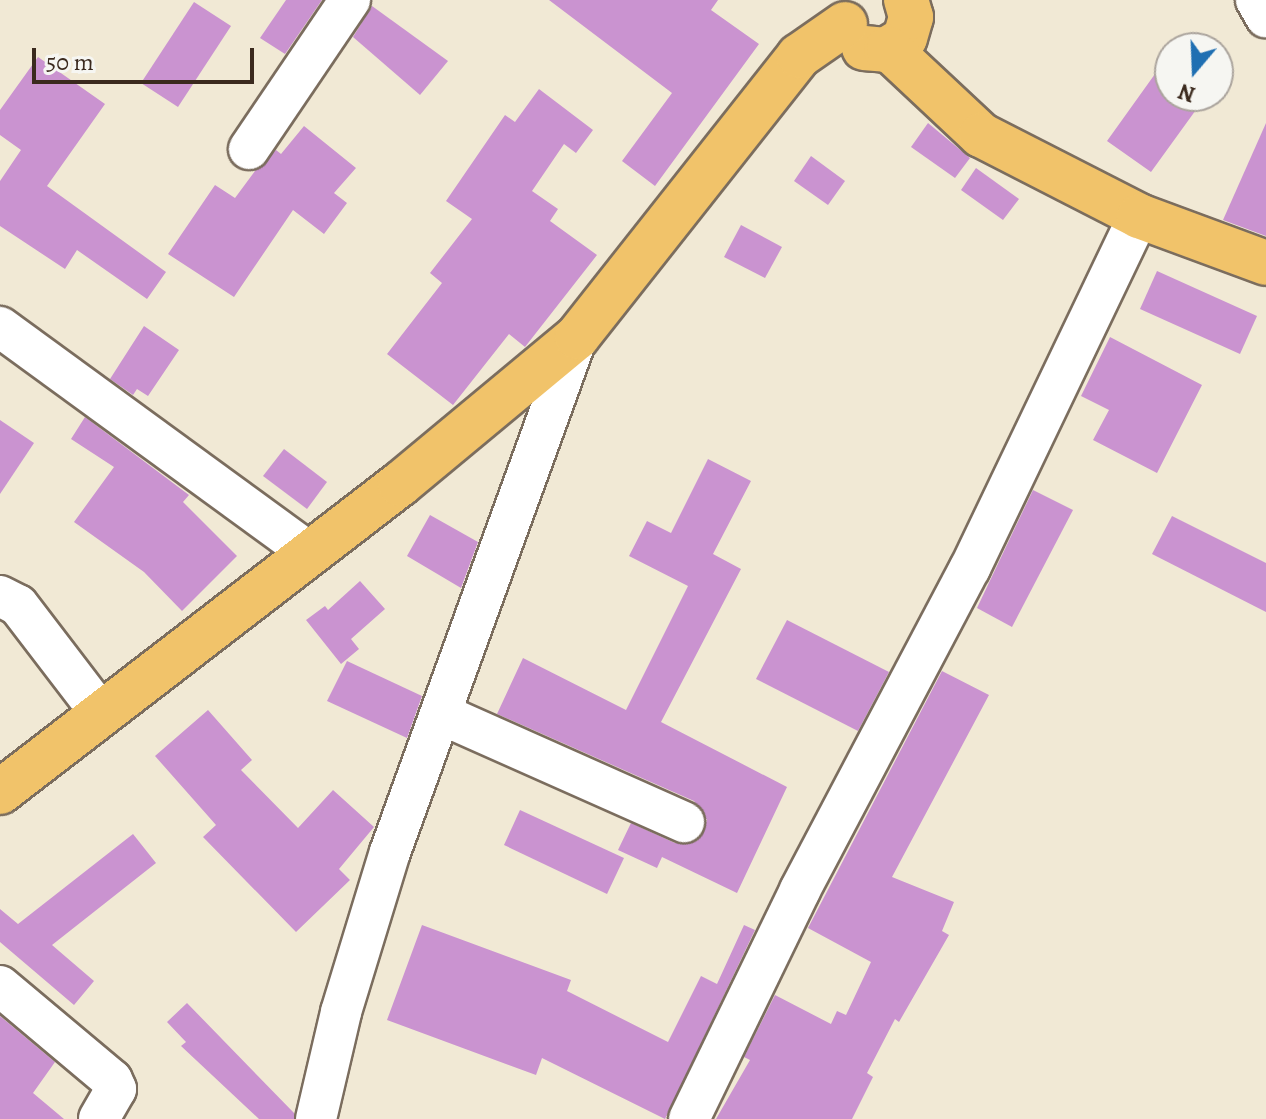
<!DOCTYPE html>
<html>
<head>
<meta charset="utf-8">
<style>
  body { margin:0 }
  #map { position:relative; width:1266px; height:1119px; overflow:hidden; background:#f1e9d5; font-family:Alegreya,serif }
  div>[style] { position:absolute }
  .building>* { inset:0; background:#ca93d0 }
  .roads { filter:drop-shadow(2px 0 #7b6d5e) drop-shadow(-2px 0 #7b6d5e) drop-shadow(0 2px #7b6d5e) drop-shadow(0 -2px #7b6d5e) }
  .minor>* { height:40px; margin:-20px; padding:0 20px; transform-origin:20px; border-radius:20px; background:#fff }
  .major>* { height:44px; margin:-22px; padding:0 22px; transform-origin:22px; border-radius:22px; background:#f1c36a }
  span { translate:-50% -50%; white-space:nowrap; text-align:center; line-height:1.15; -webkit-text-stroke:6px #f6f6f2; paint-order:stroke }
  .north { position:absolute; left:1154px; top:32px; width:80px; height:80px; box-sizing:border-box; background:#f6f6f2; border:2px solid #aba49d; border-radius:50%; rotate:199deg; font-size:22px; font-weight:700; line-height:32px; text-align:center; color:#3b2a1e }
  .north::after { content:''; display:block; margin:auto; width:28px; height:36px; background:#1f6fb2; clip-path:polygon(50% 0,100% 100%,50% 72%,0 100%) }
  .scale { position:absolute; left:32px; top:48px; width:222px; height:36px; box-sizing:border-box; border:4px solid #3b2a1e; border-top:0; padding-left:10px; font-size:24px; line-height:28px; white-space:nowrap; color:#3b2a1e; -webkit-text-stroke:6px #f6f6f2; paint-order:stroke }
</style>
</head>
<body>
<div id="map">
  <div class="building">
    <i style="clip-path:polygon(286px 0,322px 0,285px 54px,260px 38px)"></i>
    <i style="clip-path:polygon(549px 0,718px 0,711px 10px,759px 44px,655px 186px,622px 161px,672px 93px)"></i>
    <i style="clip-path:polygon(194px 2px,231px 26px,178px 107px,141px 83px)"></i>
    <i style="clip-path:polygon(372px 6px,448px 61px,420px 95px,353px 37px)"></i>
    <i style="clip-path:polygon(1170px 53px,1170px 96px,1206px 96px,1151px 172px,1107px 141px)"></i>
    <i style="clip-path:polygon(38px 57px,105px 104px,47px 186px,166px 272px,147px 299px,77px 250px,65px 269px,0 226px,0 181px,21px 150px,0 135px,0 110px)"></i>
    <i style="clip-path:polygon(539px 89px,593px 130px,576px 153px,564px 144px,532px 191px,558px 209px,550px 221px,597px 255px,525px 347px,509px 334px,453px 405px,387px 354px,442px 283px,430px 273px,472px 219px,446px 201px,505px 115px,515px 122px)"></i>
    <i style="clip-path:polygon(928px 123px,970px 158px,955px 178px,911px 147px)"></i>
    <i style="clip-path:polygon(1266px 123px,1266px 236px,1223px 220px)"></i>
    <i style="clip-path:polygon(304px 126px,356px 168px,334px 193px,347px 203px,324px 234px,293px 210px,234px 297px,168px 254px,215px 185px,235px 198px,255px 171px,276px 150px,281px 154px)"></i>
    <i style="clip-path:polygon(811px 156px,845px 181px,828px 205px,794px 181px)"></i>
    <i style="clip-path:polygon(976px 168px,1019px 199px,1003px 220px,961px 190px)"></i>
    <i style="clip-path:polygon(741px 225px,782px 247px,765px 278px,724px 257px)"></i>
    <i style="clip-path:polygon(1157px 271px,1257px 316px,1240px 354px,1140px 309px)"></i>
    <i style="clip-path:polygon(144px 326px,179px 350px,148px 396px,137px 389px,133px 395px,110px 379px)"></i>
    <i style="clip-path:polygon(1110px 337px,1202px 385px,1157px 473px,1093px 440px,1109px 410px,1081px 396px)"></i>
    <i style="clip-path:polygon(85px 417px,189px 495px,183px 502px,237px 556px,182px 611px,144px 572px,74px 522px,114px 467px,71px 439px)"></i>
    <i style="clip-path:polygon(0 420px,34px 443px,0 494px)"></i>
    <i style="clip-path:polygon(284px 449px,327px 482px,307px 509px,263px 476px)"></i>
    <i style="clip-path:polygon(708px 459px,751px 481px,713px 554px,741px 569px,661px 722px,787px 787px,737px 893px,662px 857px,657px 868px,618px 850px,631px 823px,675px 843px,697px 841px,707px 820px,694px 801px,497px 714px,523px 658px,626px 710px,688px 586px,629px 556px,647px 521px,671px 533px)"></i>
    <i style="clip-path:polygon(1033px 490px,1073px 510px,1012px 627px,977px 608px)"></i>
    <i style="clip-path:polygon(430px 515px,478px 542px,461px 588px,407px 556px)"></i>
    <i style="clip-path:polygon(1172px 516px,1266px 563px,1266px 612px,1152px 554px)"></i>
    <i style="clip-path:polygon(360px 581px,385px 609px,351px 639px,359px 649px,341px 664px,306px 620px,325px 606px,328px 610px)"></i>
    <i style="clip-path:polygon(787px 620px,889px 672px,858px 731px,756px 679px)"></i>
    <i style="clip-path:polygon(347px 661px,422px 696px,407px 738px,327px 701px)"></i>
    <i style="clip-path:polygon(942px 671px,989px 695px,892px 877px,954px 902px,942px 931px,949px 935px,899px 1022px,895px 1019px,867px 1073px,873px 1077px,852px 1119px,716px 1119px,750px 1060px,744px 1057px,775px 995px,831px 1024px,837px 1011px,846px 1015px,871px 962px,808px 928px)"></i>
    <i style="clip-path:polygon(208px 710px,252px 760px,241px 770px,298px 828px,333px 790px,374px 827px,339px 869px,350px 880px,296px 932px,203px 837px,216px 825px,155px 756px)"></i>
    <i style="clip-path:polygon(520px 810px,624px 858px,607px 894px,504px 845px)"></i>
    <i style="clip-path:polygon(133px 834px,156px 863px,52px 945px,94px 981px,74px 1005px,0 942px,0 909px,18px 924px)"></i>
    <i style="clip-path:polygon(422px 925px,571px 980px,567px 991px,668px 1042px,701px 976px,717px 984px,744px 925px,755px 930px,665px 1119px,542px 1058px,536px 1075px,387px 1020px)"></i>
    <i style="clip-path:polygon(187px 1003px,294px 1113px,294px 1119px,259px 1119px,181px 1046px,186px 1042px,167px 1022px)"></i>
    <i style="clip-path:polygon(0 1016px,55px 1062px,33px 1093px,64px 1119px,0 1119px)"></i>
  </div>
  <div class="roads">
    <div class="minor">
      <i style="left:1256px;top:0;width:20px;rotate:60deg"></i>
      <i style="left:249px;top:149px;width:180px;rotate:-55.9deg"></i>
      <i style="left:0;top:327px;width:385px;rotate:36.1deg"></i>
      <i style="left:0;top:596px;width:20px;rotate:27deg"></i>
      <i style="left:18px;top:605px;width:138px;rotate:52.6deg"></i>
      <i style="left:441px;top:714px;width:266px;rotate:24deg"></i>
      <i style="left:0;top:986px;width:146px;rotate:40deg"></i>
      <i style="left:112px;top:1080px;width:10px;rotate:66deg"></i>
      <i style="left:116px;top:1089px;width:34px;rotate:120deg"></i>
      <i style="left:316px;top:1119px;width:110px;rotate:-76.8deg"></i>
      <i style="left:341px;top:1012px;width:167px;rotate:-73deg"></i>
      <i style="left:390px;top:852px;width:548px;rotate:-70.04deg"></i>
      <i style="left:689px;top:1119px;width:254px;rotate:-64.1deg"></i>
      <i style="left:800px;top:890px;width:364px;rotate:-62.2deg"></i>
      <i style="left:970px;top:568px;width:390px;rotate:-64.4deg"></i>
    </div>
    <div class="major">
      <i style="left:864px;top:48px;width:22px;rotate:5deg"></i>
      <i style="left:886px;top:50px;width:22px;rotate:-32deg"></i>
      <i style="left:905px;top:38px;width:22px;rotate:-74deg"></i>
      <i style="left:911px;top:17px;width:18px;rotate:-106deg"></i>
      <i style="left:889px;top:49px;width:126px;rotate:43.1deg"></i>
      <i style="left:981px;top:135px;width:178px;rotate:27.1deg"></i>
      <i style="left:1139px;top:216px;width:135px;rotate:20.3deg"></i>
      <i style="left:0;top:792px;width:505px;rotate:-37.6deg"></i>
      <i style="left:400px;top:484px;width:230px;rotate:-39.7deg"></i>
      <i style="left:577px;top:337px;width:358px;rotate:-51.7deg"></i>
      <i style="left:799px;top:56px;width:56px;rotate:-34.8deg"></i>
    </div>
  </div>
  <div class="north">N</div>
  <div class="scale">50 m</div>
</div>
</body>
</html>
